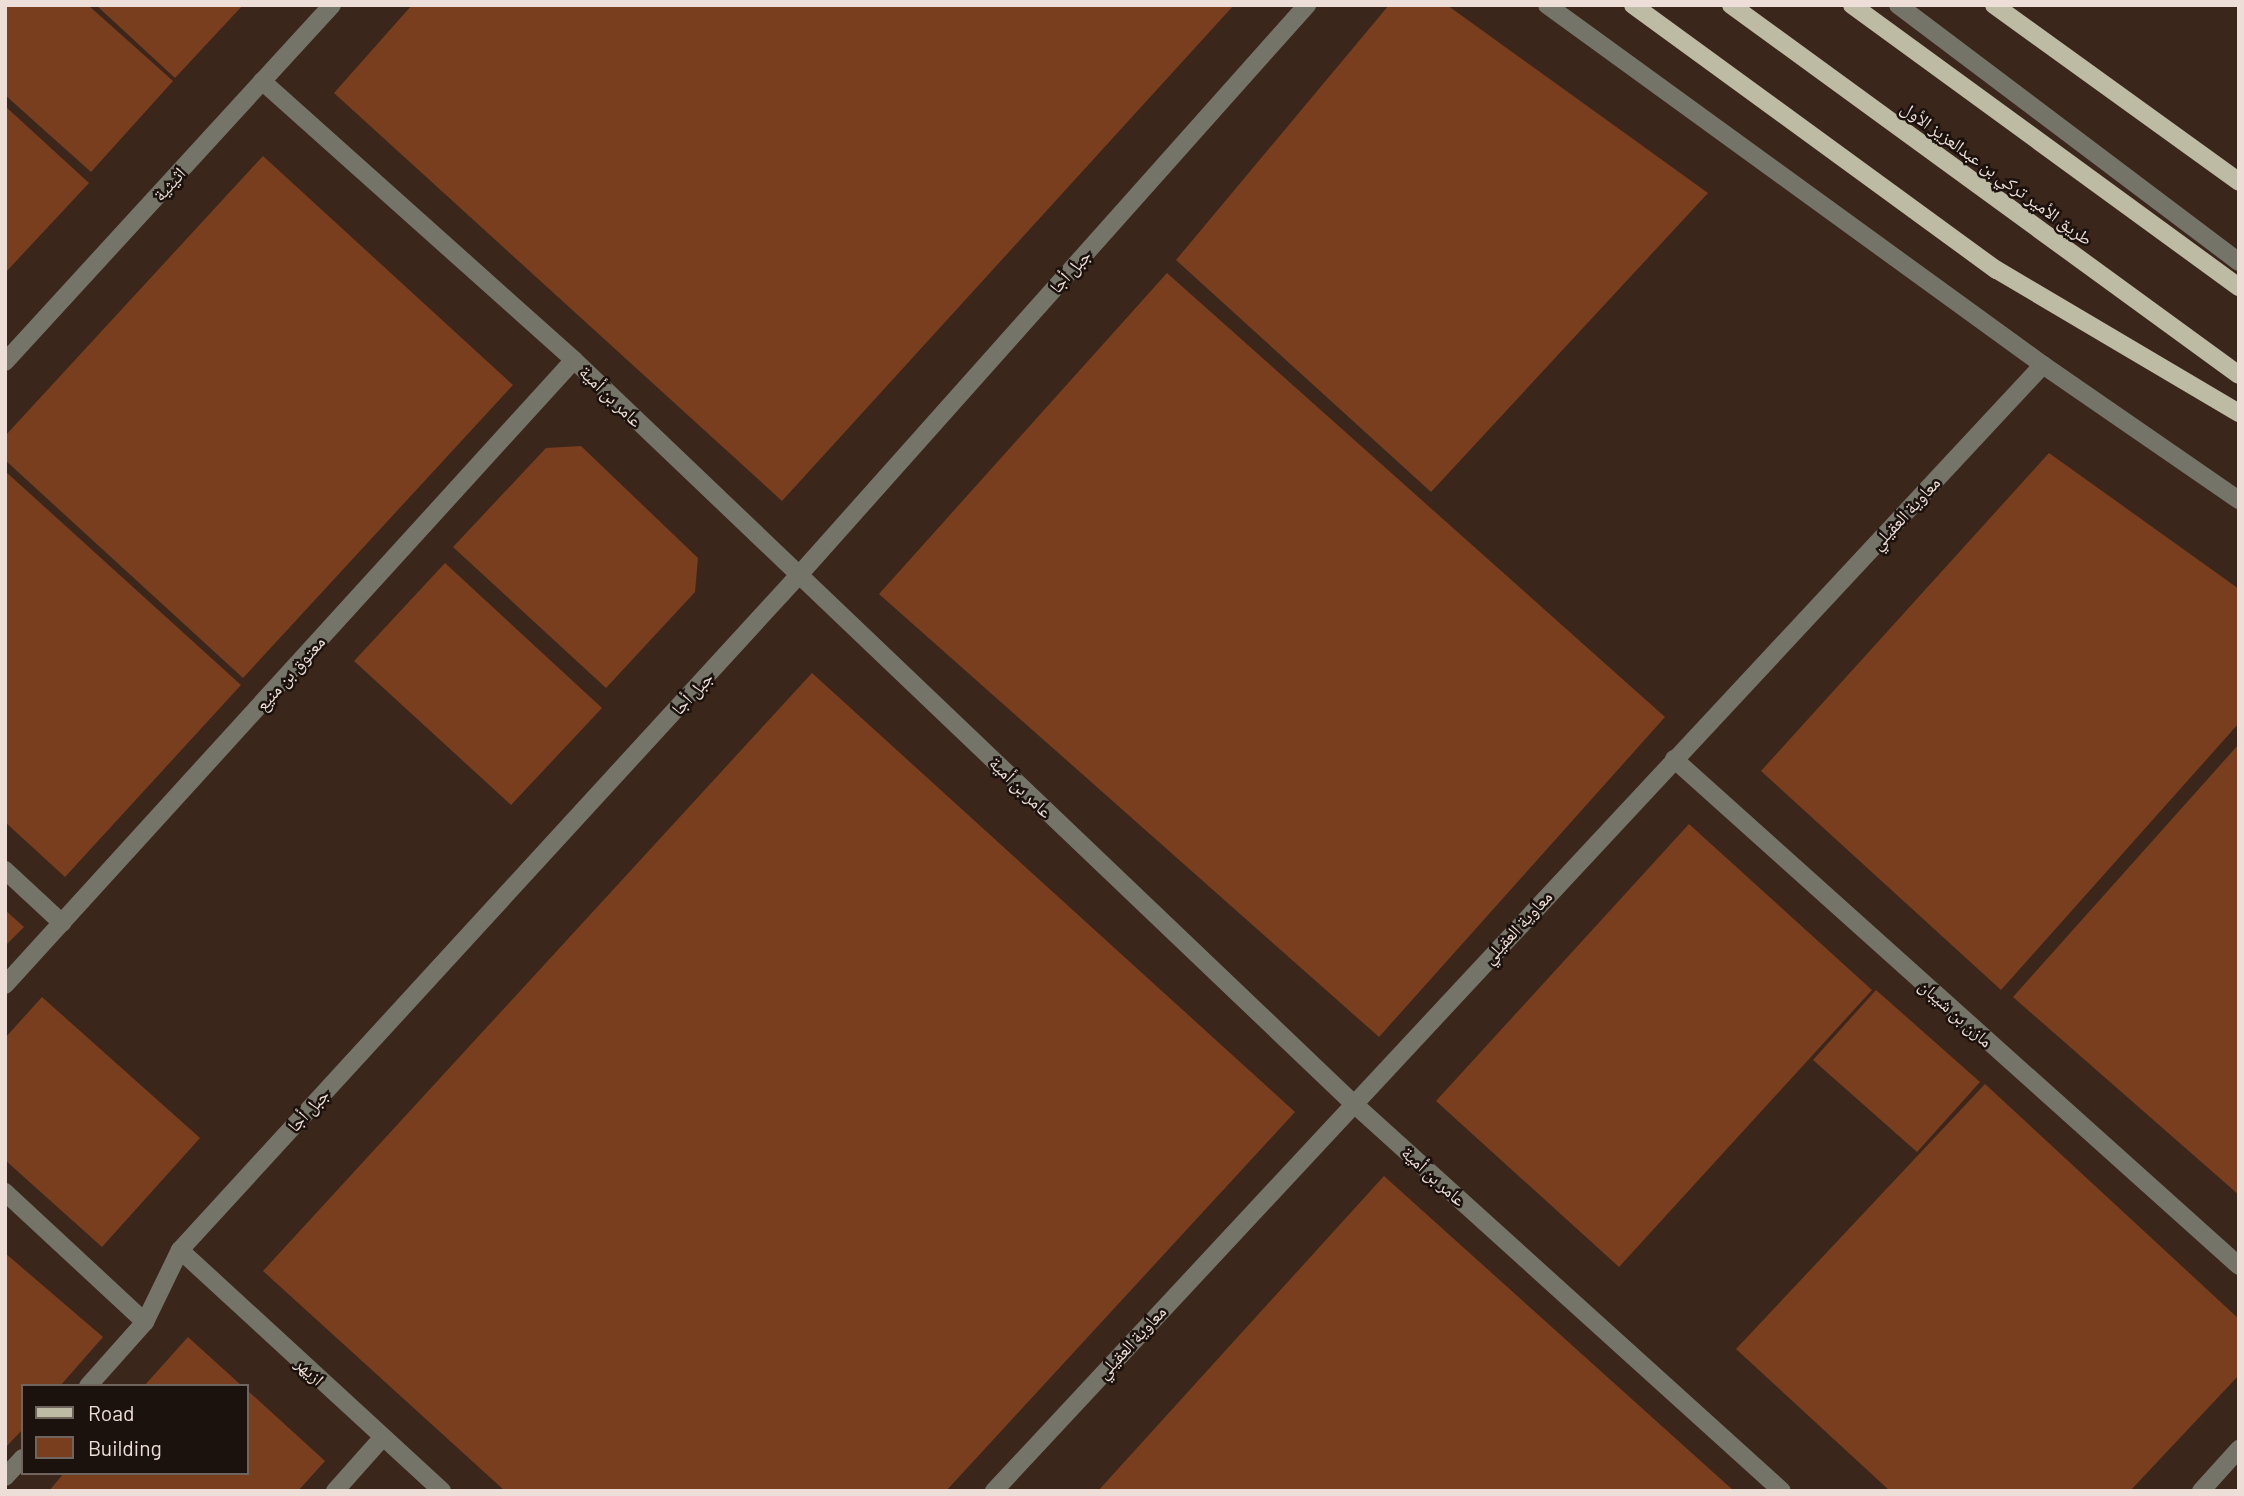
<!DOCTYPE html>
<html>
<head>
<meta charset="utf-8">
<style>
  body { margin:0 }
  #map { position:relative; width:2244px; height:1496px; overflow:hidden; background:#3b261b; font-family:Barlow,"Noto Naskh Arabic",sans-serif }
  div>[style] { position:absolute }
  .building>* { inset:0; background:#793e1e }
  .minor>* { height:18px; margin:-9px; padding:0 9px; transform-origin:9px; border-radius:9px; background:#747468 }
  .major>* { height:18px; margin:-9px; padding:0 9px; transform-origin:9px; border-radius:9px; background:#bdbba4 }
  span { translate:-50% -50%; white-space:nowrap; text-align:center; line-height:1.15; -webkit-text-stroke:5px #1b120d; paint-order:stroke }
  .street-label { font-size:18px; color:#edded7 }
  .frame { position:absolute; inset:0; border:7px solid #edded7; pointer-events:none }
  .legend { position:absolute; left:21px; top:1384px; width:228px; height:91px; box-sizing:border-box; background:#1b120d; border:2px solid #6f645e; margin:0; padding:9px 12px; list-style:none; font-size:21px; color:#edded7 }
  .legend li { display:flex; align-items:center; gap:14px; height:35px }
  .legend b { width:35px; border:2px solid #6f645e }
</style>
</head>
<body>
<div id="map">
  <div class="building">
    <i style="clip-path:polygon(5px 5px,88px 5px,173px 81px,91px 172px,5px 95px)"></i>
    <i style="clip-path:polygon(96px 5px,243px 5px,175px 78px)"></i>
    <i style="clip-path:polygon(412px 5px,1234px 5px,782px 501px,334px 93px)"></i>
    <i style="clip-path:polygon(1389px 5px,1447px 5px,1708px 193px,1431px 492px,1176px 260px)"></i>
    <i style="clip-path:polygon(5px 106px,89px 183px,5px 273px)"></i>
    <i style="clip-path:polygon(263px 156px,513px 385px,243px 678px,5px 460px,5px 436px)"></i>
    <i style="clip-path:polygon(1167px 273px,1665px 717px,1379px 1037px,879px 594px)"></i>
    <i style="clip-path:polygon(581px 446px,698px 558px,695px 592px,606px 688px,453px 547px,546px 448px)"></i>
    <i style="clip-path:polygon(2049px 453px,2239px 589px,2239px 723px,2001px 990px,1761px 771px)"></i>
    <i style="clip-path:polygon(5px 471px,241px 685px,65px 877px,5px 822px)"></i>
    <i style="clip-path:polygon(445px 563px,602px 708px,511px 805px,354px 661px)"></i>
    <i style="clip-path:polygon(812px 673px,1295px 1112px,946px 1491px,505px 1491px,263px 1271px)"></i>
    <i style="clip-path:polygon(2239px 744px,2239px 1195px,2013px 997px)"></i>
    <i style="clip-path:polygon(1689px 824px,1872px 990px,1619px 1267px,1436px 1101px)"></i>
    <i style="clip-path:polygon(5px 910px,24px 927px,5px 946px)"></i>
    <i style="clip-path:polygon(1876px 990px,1980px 1082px,1917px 1152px,1813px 1060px)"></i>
    <i style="clip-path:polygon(42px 997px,200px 1138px,102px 1247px,5px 1160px,5px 1038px)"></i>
    <i style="clip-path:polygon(1985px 1084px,2239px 1319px,2239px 1375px,2130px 1491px,1890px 1491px,1736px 1349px)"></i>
    <i style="clip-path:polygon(1384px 1176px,1734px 1491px,1098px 1491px)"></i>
    <i style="clip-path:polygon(5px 1253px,103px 1337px,60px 1386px,23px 1386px,23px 1429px,5px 1448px)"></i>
    <i style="clip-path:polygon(188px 1337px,242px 1386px,144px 1386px)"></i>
    <i style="clip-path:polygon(247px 1390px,325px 1461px,298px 1491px,49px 1491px,64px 1473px,247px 1473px)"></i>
  </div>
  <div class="minor">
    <i style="left:1547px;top:5px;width:613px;rotate:35.97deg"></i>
    <i style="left:2043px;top:365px;width:238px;rotate:34.6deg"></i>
    <i style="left:1898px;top:5px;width:427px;rotate:37deg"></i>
    <i style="left:262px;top:81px;width:419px;rotate:41.8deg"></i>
    <i style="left:574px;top:360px;width:1077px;rotate:43.65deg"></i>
    <i style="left:1353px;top:1103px;width:578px;rotate:42.13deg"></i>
    <i style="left:5px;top:362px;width:484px;rotate:-47.5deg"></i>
    <i style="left:1674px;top:759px;width:759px;rotate:41.9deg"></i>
    <i style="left:5px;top:870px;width:78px;rotate:42.9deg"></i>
    <i style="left:5px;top:985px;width:845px;rotate:-47.69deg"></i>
    <i style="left:5px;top:1192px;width:191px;rotate:42.9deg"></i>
    <i style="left:180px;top:1250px;width:356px;rotate:42.6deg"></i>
    <i style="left:88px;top:1386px;width:86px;rotate:-48.3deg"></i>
    <i style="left:145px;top:1322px;width:80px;rotate:-64.1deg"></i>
    <i style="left:180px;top:1250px;width:916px;rotate:-47.48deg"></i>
    <i style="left:799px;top:575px;width:764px;rotate:-48.29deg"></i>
    <i style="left:5px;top:1477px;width:26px;rotate:-47deg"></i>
    <i style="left:335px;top:1491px;width:71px;rotate:-48.4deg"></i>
    <i style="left:994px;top:1491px;width:1539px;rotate:-47.03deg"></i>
    <i style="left:2201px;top:1491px;width:57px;rotate:-47.9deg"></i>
  </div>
  <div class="major">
    <i style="left:1633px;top:5px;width:450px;rotate:36.1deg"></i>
    <i style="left:1997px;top:270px;width:281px;rotate:30.6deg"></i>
    <i style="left:1731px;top:5px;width:628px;rotate:36.07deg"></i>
    <i style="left:1852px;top:5px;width:479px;rotate:36.1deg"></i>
    <i style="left:1994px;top:5px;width:302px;rotate:35.8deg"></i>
  </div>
  <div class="street-label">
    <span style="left:1997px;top:173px;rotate:36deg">طريق الأمير تركي بن عبدالعزيز الأول</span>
    <span style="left:169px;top:184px;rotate:-48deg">اثيثية</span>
    <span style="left:1070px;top:271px;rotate:-48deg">جبل أجا</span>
    <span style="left:611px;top:396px;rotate:44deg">عامر بن أمية</span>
    <span style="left:1905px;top:513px;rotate:-47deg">معاوية العقيلي</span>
    <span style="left:290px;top:673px;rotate:-48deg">معتوق بن منيع</span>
    <span style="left:692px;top:693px;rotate:-47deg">جبل أجا</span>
    <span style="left:1021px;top:787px;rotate:44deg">عامر بن أمية</span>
    <span style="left:1517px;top:927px;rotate:-47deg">معاوية العقيلي</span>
    <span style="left:1956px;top:1013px;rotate:42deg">مازن بن شيبان</span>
    <span style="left:308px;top:1110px;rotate:-47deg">جبل أجا</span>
    <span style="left:1434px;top:1176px;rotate:42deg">عامر بن أمية</span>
    <span style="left:1131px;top:1342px;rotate:-47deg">معاوية العقيلي</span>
    <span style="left:310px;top:1371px;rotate:43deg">ازيهر</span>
  </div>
  <div class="frame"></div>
  <ul class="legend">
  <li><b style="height:9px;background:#bdbba4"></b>Road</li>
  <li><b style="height:19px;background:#793e1e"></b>Building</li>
  </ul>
</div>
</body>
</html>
